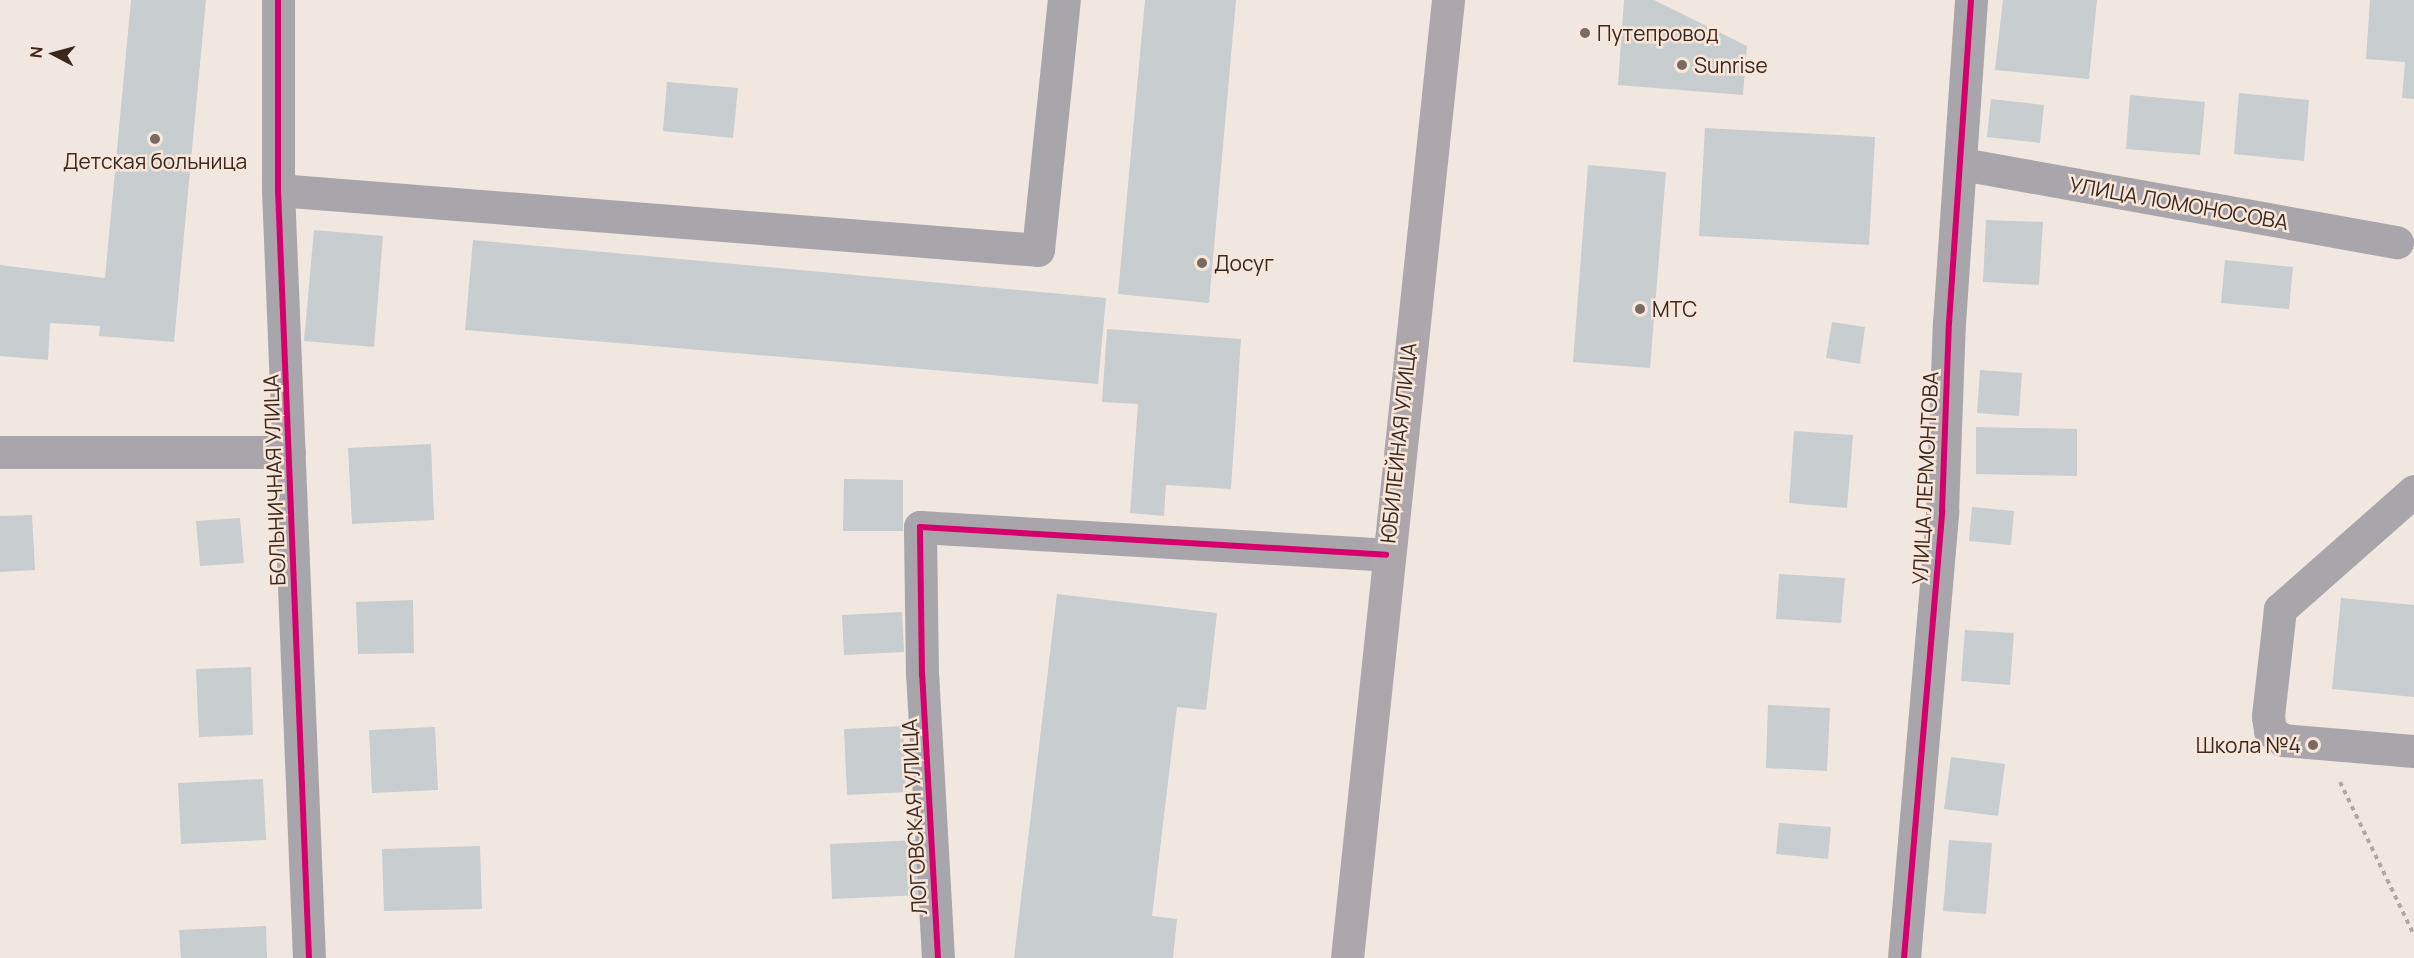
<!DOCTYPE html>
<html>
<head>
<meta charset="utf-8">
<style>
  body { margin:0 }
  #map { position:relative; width:2414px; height:958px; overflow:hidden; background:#f1e7e1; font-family:Manrope,sans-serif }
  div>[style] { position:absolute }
  .building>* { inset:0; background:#c8cdcf }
  .path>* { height:4px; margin-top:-2px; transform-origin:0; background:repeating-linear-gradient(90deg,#ada9aa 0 4.5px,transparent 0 9px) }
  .minor>* { height:33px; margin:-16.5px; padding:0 16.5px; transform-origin:16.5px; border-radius:16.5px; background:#a9a6ab }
  .major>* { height:33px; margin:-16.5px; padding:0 16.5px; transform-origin:16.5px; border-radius:16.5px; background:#ada7ab }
  .cycleway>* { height:6px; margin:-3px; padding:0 3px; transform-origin:3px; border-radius:3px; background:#d6006c }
  .dots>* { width:16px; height:16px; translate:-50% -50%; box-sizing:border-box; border:3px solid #f8e6da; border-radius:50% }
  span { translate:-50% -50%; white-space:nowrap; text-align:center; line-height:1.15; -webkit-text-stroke:5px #f8e6da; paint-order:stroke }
  .poi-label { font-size:21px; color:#39281d }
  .left { translate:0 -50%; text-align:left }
  .right { translate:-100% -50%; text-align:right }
  .street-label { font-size:21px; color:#39281d }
  .north { position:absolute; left:24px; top:24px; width:60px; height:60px; -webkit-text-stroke:4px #f8e6da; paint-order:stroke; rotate:276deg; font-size:16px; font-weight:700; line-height:24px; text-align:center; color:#39281d }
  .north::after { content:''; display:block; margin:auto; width:21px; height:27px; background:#39281d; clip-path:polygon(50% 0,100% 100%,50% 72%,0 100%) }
</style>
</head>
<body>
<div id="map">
  <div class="building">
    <i style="clip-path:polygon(131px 0,206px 0,174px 342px,99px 336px,100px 326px,50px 323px,48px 360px,0 356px,0 265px,105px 278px)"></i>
    <i style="clip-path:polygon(1145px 0,1236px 0,1209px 303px,1118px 294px)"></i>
    <i style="clip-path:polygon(1624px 0,1654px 0,1747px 46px,1743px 95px,1618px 85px)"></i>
    <i style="clip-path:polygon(2003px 0,2097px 0,2089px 79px,1995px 70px)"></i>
    <i style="clip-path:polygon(2370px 0,2414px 0,2414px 99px,2402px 98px,2405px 62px,2366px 59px)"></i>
    <i style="clip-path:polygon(667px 82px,738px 88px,733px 138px,663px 131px)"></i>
    <i style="clip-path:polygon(2239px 93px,2309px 100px,2304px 161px,2234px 154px)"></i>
    <i style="clip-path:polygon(2130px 95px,2205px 102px,2200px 155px,2126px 149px)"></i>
    <i style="clip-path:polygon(1991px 99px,2044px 105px,2040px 143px,1987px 137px)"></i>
    <i style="clip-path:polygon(1705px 128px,1875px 137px,1869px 245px,1699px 236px)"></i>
    <i style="clip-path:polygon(1588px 165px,1666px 172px,1650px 368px,1573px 362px)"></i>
    <i style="clip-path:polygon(1986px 220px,2043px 222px,2039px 285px,1983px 282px)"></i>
    <i style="clip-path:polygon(314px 230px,383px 236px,374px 347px,304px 341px)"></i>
    <i style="clip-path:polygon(473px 240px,1106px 298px,1098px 384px,465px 330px)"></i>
    <i style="clip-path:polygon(2225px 260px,2293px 267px,2289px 309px,2221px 303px)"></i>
    <i style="clip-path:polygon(1832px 322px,1865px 327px,1860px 364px,1826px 358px)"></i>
    <i style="clip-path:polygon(1107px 329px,1241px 339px,1231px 489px,1166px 485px,1164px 516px,1130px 513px,1138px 404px,1102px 402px)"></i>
    <i style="clip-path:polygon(1980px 370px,2022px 373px,2019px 416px,1977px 413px)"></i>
    <i style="clip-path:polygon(1976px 427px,2077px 429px,2077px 476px,1976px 474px)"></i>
    <i style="clip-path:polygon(1794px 431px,1853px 435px,1847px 508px,1789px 503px)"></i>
    <i style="clip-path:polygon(431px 444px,434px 520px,352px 524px,348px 448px)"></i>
    <i style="clip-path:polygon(844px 479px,903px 480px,903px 531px,843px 531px)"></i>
    <i style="clip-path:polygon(1972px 507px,2014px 511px,2011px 545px,1969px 541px)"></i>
    <i style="clip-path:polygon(32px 515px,35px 570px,0 572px,0 516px)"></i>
    <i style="clip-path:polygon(240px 518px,244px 563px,200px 566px,196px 521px)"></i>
    <i style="clip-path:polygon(1779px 574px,1845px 578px,1841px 623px,1776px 619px)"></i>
    <i style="clip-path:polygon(1057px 594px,1217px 613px,1206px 710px,1177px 707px,1152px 916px,1177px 919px,1173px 958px,1014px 958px)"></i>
    <i style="clip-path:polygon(2341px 598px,2414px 605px,2414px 697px,2332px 689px)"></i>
    <i style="clip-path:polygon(413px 600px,414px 653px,358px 654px,356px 602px)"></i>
    <i style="clip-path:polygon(902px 612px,904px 652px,844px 655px,842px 615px)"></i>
    <i style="clip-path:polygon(1965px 630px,2014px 633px,2010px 685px,1961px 681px)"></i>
    <i style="clip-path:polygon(251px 667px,253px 735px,199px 737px,196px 669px)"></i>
    <i style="clip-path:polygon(1768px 705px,1830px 708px,1827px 771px,1766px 768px)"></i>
    <i style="clip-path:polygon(903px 726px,906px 792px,847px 795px,844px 729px)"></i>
    <i style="clip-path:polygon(435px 727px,438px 790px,372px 793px,369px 730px)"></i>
    <i style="clip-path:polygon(1951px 757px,2005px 764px,1998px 816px,1944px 809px)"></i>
    <i style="clip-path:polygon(263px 779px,266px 840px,181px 844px,178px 783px)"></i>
    <i style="clip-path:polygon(1779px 823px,1831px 827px,1828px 859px,1776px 854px)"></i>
    <i style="clip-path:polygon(918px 840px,921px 895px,832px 899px,830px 844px)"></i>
    <i style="clip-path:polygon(1949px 840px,1992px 843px,1986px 914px,1943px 911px)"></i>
    <i style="clip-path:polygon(480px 846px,482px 909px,384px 911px,382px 849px)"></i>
    <i style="clip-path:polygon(266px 926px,267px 958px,181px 958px,179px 930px)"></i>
  </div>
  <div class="path">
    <i style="left:2340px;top:782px;width:170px;rotate:64.2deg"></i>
  </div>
  <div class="minor">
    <i style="left:278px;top:0;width:190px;rotate:90deg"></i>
    <i style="left:278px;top:190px;width:769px;rotate:87.69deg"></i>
    <i style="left:1962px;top:164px;width:442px;rotate:10.2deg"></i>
    <i style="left:278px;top:190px;width:762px;rotate:4.51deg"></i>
    <i style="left:1038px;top:250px;width:251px;rotate:-84.1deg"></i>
    <i style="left:0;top:452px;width:289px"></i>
    <i style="left:2414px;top:491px;width:179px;rotate:138.6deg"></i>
    <i style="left:2280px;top:609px;width:108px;rotate:96.4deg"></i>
    <i style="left:2268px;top:716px;width:15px;rotate:82deg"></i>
    <i style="left:2270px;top:731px;width:16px;rotate:35deg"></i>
    <i style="left:2283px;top:740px;width:131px;rotate:4.8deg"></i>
    <i style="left:938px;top:958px;width:283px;rotate:-93.2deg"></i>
    <i style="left:922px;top:675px;width:148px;rotate:-90.8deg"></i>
    <i style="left:920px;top:527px;width:467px;rotate:3.4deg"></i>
    <i style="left:1904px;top:958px;width:449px;rotate:-85.1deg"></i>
    <i style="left:1942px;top:511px;width:188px;rotate:-87.9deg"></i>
    <i style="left:1949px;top:323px;width:324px;rotate:-86.1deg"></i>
  </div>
  <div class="major">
    <i style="left:1347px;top:958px;width:963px;rotate:-83.98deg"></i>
  </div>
  <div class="cycleway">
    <i style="left:278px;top:0;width:190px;rotate:90deg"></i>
    <i style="left:278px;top:190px;width:769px;rotate:87.69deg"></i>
    <i style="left:938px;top:958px;width:283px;rotate:-93.2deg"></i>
    <i style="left:922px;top:675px;width:148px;rotate:-90.8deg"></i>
    <i style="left:920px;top:527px;width:467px;rotate:3.4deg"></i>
    <i style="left:1904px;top:958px;width:449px;rotate:-85.1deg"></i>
    <i style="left:1942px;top:511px;width:188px;rotate:-87.9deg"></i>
    <i style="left:1949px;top:323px;width:324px;rotate:-86.1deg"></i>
  </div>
  <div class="dots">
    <i style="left:1585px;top:33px;background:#796b62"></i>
    <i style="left:1682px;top:65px;background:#796b62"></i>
    <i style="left:155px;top:139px;background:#796b62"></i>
    <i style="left:1202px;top:263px;background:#796b62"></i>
    <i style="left:1640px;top:309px;background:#796b62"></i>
    <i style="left:2313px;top:745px;background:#796b62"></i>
  </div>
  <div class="poi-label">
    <span class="left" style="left:1597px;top:33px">Путепровод</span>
    <span class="left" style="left:1694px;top:65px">Sunrise</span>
    <span style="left:155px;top:161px">Детская больница</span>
    <span class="left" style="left:1214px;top:263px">Досуг</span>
    <span class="left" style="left:1652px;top:309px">МТС</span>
    <span class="right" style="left:2301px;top:745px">Школа №4</span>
  </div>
  <div class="street-label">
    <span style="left:2179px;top:203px;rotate:10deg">УЛИЦА ЛОМОНОСОВА</span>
    <span style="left:1398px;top:443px;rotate:-84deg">ЮБИЛЕЙНАЯ УЛИЦА</span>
    <span style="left:1925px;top:478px;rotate:-87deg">УЛИЦА ЛЕРМОНТОВА</span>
    <span style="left:274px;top:480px;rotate:-92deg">БОЛЬНИЧНАЯ УЛИЦА</span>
    <span style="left:914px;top:817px;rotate:-93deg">ЛОГОВСКАЯ УЛИЦА</span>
  </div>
  <div class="north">N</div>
</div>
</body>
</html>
